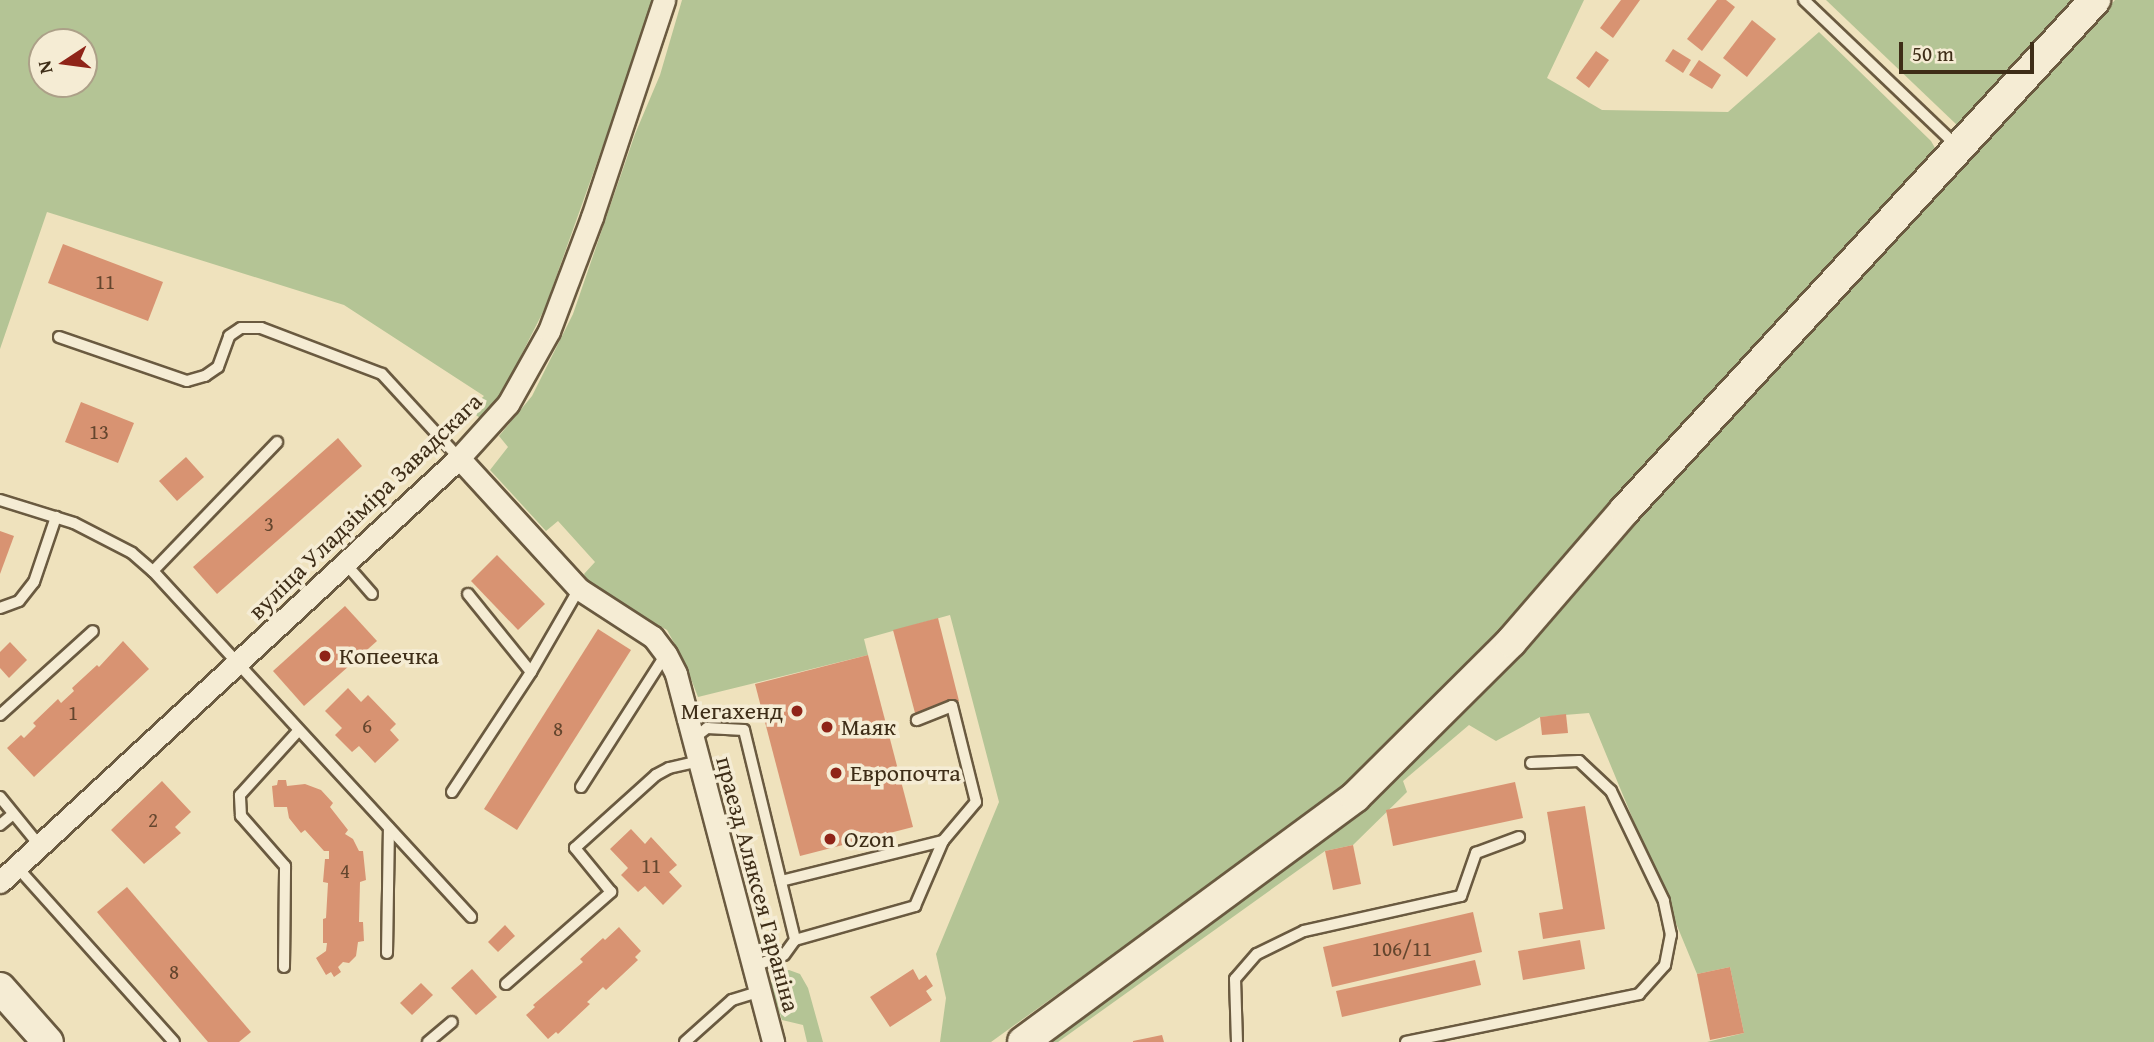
<!DOCTYPE html>
<html>
<head>
<meta charset="utf-8">
<style>
  body { margin:0 }
  #map { position:relative; width:2154px; height:1042px; overflow:hidden; background:#efe2bd; font-family:"Gentium Book Plus",serif }
  div>[style] { position:absolute }
  .green>* { inset:0; background:#b4c495 }
  .building>* { inset:0; background:#d89372 }
  .roads { filter:drop-shadow(2px 0 #6a5a40) drop-shadow(-2px 0 #6a5a40) drop-shadow(0 2px #6a5a40) drop-shadow(0 -2px #6a5a40) }
  .lane>* { height:10px; margin:-5px; padding:0 5px; transform-origin:5px; border-radius:5px; background:#f5ecd4 }
  .street>* { height:21px; margin:-10.5px; padding:0 10.5px; transform-origin:10.5px; border-radius:10.5px; background:#f5ecd4 }
  .secondary>* { height:30px; margin:-15px; padding:0 15px; transform-origin:15px; border-radius:15px; background:#f5ecd4 }
  .dots>* { width:19px; height:19px; translate:-50% -50%; box-sizing:border-box; border:4px solid #f5ecd4; border-radius:50% }
  span { translate:-50% -50%; white-space:nowrap; text-align:center; line-height:1.15; -webkit-text-stroke:7px #f5ecd4; paint-order:stroke }
  .number-label { font-size:21px; color:#64462e }
  .number-label span { -webkit-text-stroke-width:0 }
  .street-label { font-size:24px; color:#3e2d17 }
  .poi-label { font-size:24px; color:#3e2d17 }
  .left { translate:0 -50%; text-align:left }
  .right { translate:-100% -50%; text-align:right }
  .north { position:absolute; left:28px; top:28px; width:70px; height:70px; box-sizing:border-box; background:#f5ecd4; border:2px solid #aca088; border-radius:50%; rotate:257deg; font-size:19px; font-weight:700; line-height:28px; text-align:center; color:#3e2d17 }
  .north::after { content:''; display:block; margin:auto; width:24px; height:32px; background:#8f2418; clip-path:polygon(50% 0,100% 100%,50% 72%,0 100%) }
  .scale { position:absolute; left:1899px; top:42px; width:135px; height:32px; box-sizing:border-box; border:4px solid #3e2d17; border-top:0; padding-left:9px; font-size:21px; line-height:24px; white-space:nowrap; color:#3e2d17; -webkit-text-stroke:5px #f5ecd4; paint-order:stroke }
</style>
</head>
<body>
<div id="map">
  <div class="green">
    <i style="clip-path:polygon(evenodd,0 0,655px 0,545px 308px,501px 395px,480px 418px,469px 410px,484px 396px,344px 305px,47px 212px,0 349px,0 0,42px 42px,84px 42px,84px 84px,42px 84px,42px 42px)"></i>
    <i style="clip-path:polygon(682px 0,1584px 0,1547px 78px,1602px 110px,1728px 112px,1819px 32px,1931px 141px,1939px 155px,1540px 591px,1402px 735px,1322px 804px,991px 1042px,940px 1042px,946px 998px,936px 954px,999px 802px,950px 615px,864px 639px,868px 655px,698px 697px,684px 661px,667px 630px,592px 589px,584px 574px,595px 562px,558px 521px,546px 531px,490px 470px,508px 447px,499px 436px,532px 396px,573px 314px,635px 134px,660px 75px)"></i>
    <i style="clip-path:polygon(1826px 0,2072px 0,1958px 126px)"></i>
    <i style="clip-path:polygon(2115px 0,2154px 0,2154px 1042px,1707px 1042px,1744px 1033px,1730px 967px,1697px 974px,1589px 713px,1540px 717px,1496px 741px,1469px 725px,1403px 781px,1407px 792px,1353px 845px,1325px 851px,1058px 1042px,1041px 1042px,1375px 792px,1461px 714px)"></i>
    <i style="clip-path:polygon(789px 970px,800px 974px,808px 988px,823px 1042px,807px 1042px,803px 1025px,782px 1020px,770px 985px,777px 973px)"></i>
  </div>
  <div class="building">
    <i style="clip-path:polygon(1621px 0,1640px 0,1613px 38px,1600px 28px)"></i>
    <i style="clip-path:polygon(1717px 0,1726px 0,1735px 7px,1702px 51px,1687px 39px)"></i>
    <i style="clip-path:polygon(1752px 20px,1776px 39px,1747px 77px,1723px 58px)"></i>
    <i style="clip-path:polygon(1673px 49px,1691px 60px,1683px 73px,1665px 61px)"></i>
    <i style="clip-path:polygon(1596px 51px,1609px 60px,1589px 88px,1576px 78px)"></i>
    <i style="clip-path:polygon(1699px 60px,1721px 75px,1712px 89px,1689px 75px)"></i>
    <i style="clip-path:polygon(63px 244px,163px 282px,148px 321px,48px 283px)"></i>
    <i style="clip-path:polygon(81px 402px,134px 423px,118px 463px,65px 442px)"></i>
    <i style="clip-path:polygon(338px 438px,362px 466px,217px 594px,193px 567px)"></i>
    <i style="clip-path:polygon(186px 457px,204px 477px,177px 501px,159px 481px)"></i>
    <i style="clip-path:polygon(0 531px,14px 536px,0 574px)"></i>
    <i style="clip-path:polygon(497px 555px,545px 604px,518px 630px,471px 581px)"></i>
    <i style="clip-path:polygon(345px 606px,377px 641px,304px 706px,273px 671px)"></i>
    <i style="clip-path:polygon(938px 618px,959px 701px,915px 713px,893px 630px)"></i>
    <i style="clip-path:polygon(598px 629px,631px 650px,517px 830px,484px 809px)"></i>
    <i style="clip-path:polygon(123px 641px,149px 669px,34px 777px,7px 748px,21px 735px,24px 738px,36px 726px,33px 723px,58px 699px,61px 703px,74px 691px,72px 688px,97px 665px,99px 667px)"></i>
    <i style="clip-path:polygon(10px 642px,27px 660px,9px 678px,0 668px,0 652px)"></i>
    <i style="clip-path:polygon(868px 655px,913px 827px,800px 856px,755px 684px)"></i>
    <i style="clip-path:polygon(348px 688px,361px 702px,368px 695px,396px 724px,390px 730px,399px 740px,375px 763px,359px 746px,352px 752px,335px 735px,342px 728px,325px 711px)"></i>
    <i style="clip-path:polygon(1566px 714px,1568px 733px,1542px 735px,1540px 717px)"></i>
    <i style="clip-path:polygon(278px 780px,286px 780px,287px 786px,305px 784px,321px 790px,333px 803px,330px 807px,348px 830px,345px 834px,353px 839px,359px 851px,363px 851px,366px 880px,360px 882px,359px 922px,363px 922px,364px 941px,358px 942px,356px 956px,349px 963px,343px 962px,338px 967px,341px 972px,334px 977px,331px 972px,326px 975px,316px 958px,326px 951px,327px 943px,323px 943px,323px 919px,326px 918px,328px 883px,323px 882px,325px 859px,329px 859px,329px 851px,324px 851px,305px 830px,301px 833px,289px 818px,287px 807px,274px 807px,272px 786px,277px 785px)"></i>
    <i style="clip-path:polygon(162px 781px,191px 812px,175px 827px,181px 833px,144px 864px,111px 830px)"></i>
    <i style="clip-path:polygon(1515px 782px,1523px 818px,1393px 846px,1386px 810px)"></i>
    <i style="clip-path:polygon(1585px 806px,1605px 929px,1543px 939px,1539px 913px,1563px 909px,1547px 812px)"></i>
    <i style="clip-path:polygon(631px 829px,645px 844px,651px 837px,677px 865px,669px 872px,682px 886px,663px 905px,645px 886px,638px 892px,621px 875px,628px 868px,610px 849px)"></i>
    <i style="clip-path:polygon(1353px 845px,1361px 884px,1333px 890px,1325px 851px)"></i>
    <i style="clip-path:polygon(127px 887px,251px 1032px,239px 1042px,208px 1042px,97px 912px)"></i>
    <i style="clip-path:polygon(1473px 912px,1482px 952px,1332px 987px,1323px 947px)"></i>
    <i style="clip-path:polygon(505px 925px,515px 936px,498px 952px,488px 942px)"></i>
    <i style="clip-path:polygon(619px 927px,641px 951px,635px 957px,638px 960px,606px 990px,603px 987px,587px 1002px,590px 1004px,558px 1034px,556px 1032px,548px 1039px,526px 1015px,535px 1007px,533px 1005px,583px 962px,580px 959px,603px 938px,605px 940px)"></i>
    <i style="clip-path:polygon(1580px 940px,1585px 969px,1523px 980px,1518px 951px)"></i>
    <i style="clip-path:polygon(1475px 960px,1481px 985px,1342px 1017px,1336px 991px)"></i>
    <i style="clip-path:polygon(1730px 967px,1744px 1033px,1710px 1040px,1697px 974px)"></i>
    <i style="clip-path:polygon(472px 969px,497px 997px,476px 1015px,451px 988px)"></i>
    <i style="clip-path:polygon(913px 969px,919px 980px,926px 975px,933px 986px,926px 991px,932px 1000px,890px 1027px,870px 997px)"></i>
    <i style="clip-path:polygon(421px 983px,433px 995px,412px 1015px,400px 1003px)"></i>
    <i style="clip-path:polygon(1162px 1035px,1164px 1042px,1133px 1042px,1133px 1041px)"></i>
  </div>
  <div class="roads">
    <div class="lane">
      <i style="left:1804px;top:0;width:211px;rotate:43.7deg"></i>
      <i style="left:59px;top:337px;width:135px;rotate:19deg"></i>
      <i style="left:187px;top:381px;width:19px;rotate:-16deg"></i>
      <i style="left:205px;top:376px;width:16px;rotate:-35deg"></i>
      <i style="left:218px;top:367px;width:33px;rotate:-70deg"></i>
      <i style="left:229px;top:336px;width:14px;rotate:-34deg"></i>
      <i style="left:241px;top:328px;width:20px"></i>
      <i style="left:261px;top:328px;width:129px;rotate:20.8deg"></i>
      <i style="left:382px;top:374px;width:114px;rotate:47.5deg"></i>
      <i style="left:0;top:500px;width:77px;rotate:17.3deg"></i>
      <i style="left:74px;top:523px;width:65px;rotate:27.3deg"></i>
      <i style="left:132px;top:553px;width:28px;rotate:41deg"></i>
      <i style="left:153px;top:571px;width:470px;rotate:47.4deg"></i>
      <i style="left:345px;top:563px;width:41px;rotate:48.9deg"></i>
      <i style="left:153px;top:571px;width:179px;rotate:-46.1deg"></i>
      <i style="left:468px;top:594px;width:100px;rotate:51.1deg"></i>
      <i style="left:0;top:608px;width:20px;rotate:-20deg"></i>
      <i style="left:19px;top:601px;width:24px;rotate:-52deg"></i>
      <i style="left:34px;top:582px;width:69px;rotate:-71.3deg"></i>
      <i style="left:0;top:715px;width:125px;rotate:-42.1deg"></i>
      <i style="left:693px;top:739px;width:18px;rotate:-38deg"></i>
      <i style="left:707px;top:728px;width:37px;rotate:3deg"></i>
      <i style="left:744px;top:730px;width:216px;rotate:76.3deg"></i>
      <i style="left:581px;top:787px;width:158px;rotate:-57.4deg"></i>
      <i style="left:452px;top:792px;width:144px;rotate:-56.6deg"></i>
      <i style="left:531px;top:672px;width:96px;rotate:-60deg"></i>
      <i style="left:0;top:797px;width:63px;rotate:50.8deg"></i>
      <i style="left:0;top:825px;width:17px;rotate:-40deg"></i>
      <i style="left:17px;top:867px;width:235px;rotate:48.1deg"></i>
      <i style="left:781px;top:881px;width:167px;rotate:-13.9deg"></i>
      <i style="left:387px;top:953px;width:125px;rotate:-89.1deg"></i>
      <i style="left:284px;top:967px;width:101px;rotate:-89.4deg"></i>
      <i style="left:285px;top:866px;width:67px;rotate:-131.3deg"></i>
      <i style="left:241px;top:816px;width:21px;rotate:-93deg"></i>
      <i style="left:240px;top:795px;width:86px;rotate:-47.8deg"></i>
      <i style="left:752px;top:967px;width:34px;rotate:-21deg"></i>
      <i style="left:784px;top:955px;width:19px;rotate:-54deg"></i>
      <i style="left:795px;top:940px;width:125px;rotate:-15.8deg"></i>
      <i style="left:915px;top:906px;width:71px;rotate:-66.7deg"></i>
      <i style="left:943px;top:841px;width:51px;rotate:-49.8deg"></i>
      <i style="left:976px;top:802px;width:99px;rotate:-104deg"></i>
      <i style="left:952px;top:706px;width:38px;rotate:158deg"></i>
      <i style="left:506px;top:984px;width:140px;rotate:-41.2deg"></i>
      <i style="left:611px;top:892px;width:57px;rotate:-129.3deg"></i>
      <i style="left:575px;top:848px;width:109px;rotate:-42deg"></i>
      <i style="left:656px;top:775px;width:15px;rotate:-28deg"></i>
      <i style="left:669px;top:768px;width:31px;rotate:-13deg"></i>
      <i style="left:428px;top:1042px;width:31px;rotate:-40deg"></i>
      <i style="left:685px;top:1042px;width:63px;rotate:-41.8deg"></i>
      <i style="left:732px;top:1000px;width:28px;rotate:-17deg"></i>
      <i style="left:1237px;top:1042px;width:63px;rotate:-91.8deg"></i>
      <i style="left:1235px;top:979px;width:33px;rotate:-49deg"></i>
      <i style="left:1257px;top:954px;width:52px;rotate:-26.1deg"></i>
      <i style="left:1304px;top:931px;width:161px;rotate:-12.6deg"></i>
      <i style="left:1461px;top:896px;width:46px;rotate:-70.8deg"></i>
      <i style="left:1476px;top:853px;width:46px;rotate:-20.4deg"></i>
      <i style="left:1406px;top:1042px;width:238px;rotate:-11.6deg"></i>
      <i style="left:1639px;top:994px;width:39px;rotate:-48deg"></i>
      <i style="left:1665px;top:965px;width:31px;rotate:-79deg"></i>
      <i style="left:1671px;top:935px;width:35px;rotate:-102deg"></i>
      <i style="left:1664px;top:901px;width:122px;rotate:-115.7deg"></i>
      <i style="left:1611px;top:791px;width:44px;rotate:-136.8deg"></i>
      <i style="left:1579px;top:761px;width:48px;rotate:177.6deg"></i>
    </div>
    <div class="street">
      <i style="left:459px;top:458px;width:178px;rotate:47.5deg"></i>
      <i style="left:579px;top:589px;width:88px;rotate:33deg"></i>
      <i style="left:653px;top:637px;width:21px;rotate:53deg"></i>
      <i style="left:666px;top:654px;width:22px;rotate:63deg"></i>
      <i style="left:676px;top:674px;width:381px;rotate:75.2deg"></i>
      <i style="left:0;top:882px;width:625px;rotate:-42.73deg"></i>
      <i style="left:459px;top:458px;width:73px;rotate:-47.8deg"></i>
      <i style="left:508px;top:404px;width:84px;rotate:-60.7deg"></i>
      <i style="left:549px;top:331px;width:122px;rotate:-69.3deg"></i>
      <i style="left:592px;top:217px;width:229px;rotate:-71.6deg"></i>
    </div>
    <div class="secondary">
      <i style="left:0;top:988px;width:72px;rotate:48.4deg"></i>
      <i style="left:1023px;top:1042px;width:413px;rotate:-36.4deg"></i>
      <i style="left:1355px;top:797px;width:220px;rotate:-44.8deg"></i>
      <i style="left:1511px;top:642px;width:174px;rotate:-49.2deg"></i>
      <i style="left:1625px;top:510px;width:694px;rotate:-47.34deg"></i>
    </div>
  </div>
  <div class="dots">
    <i style="left:325px;top:656px;background:#8f2418"></i>
    <i style="left:797px;top:711px;background:#8f2418"></i>
    <i style="left:827px;top:727px;background:#8f2418"></i>
    <i style="left:836px;top:773px;background:#8f2418"></i>
    <i style="left:830px;top:839px;background:#8f2418"></i>
  </div>
  <div class="number-label">
    <span style="left:105px;top:282px">11</span>
    <span style="left:99px;top:432px">13</span>
    <span style="left:269px;top:524px">3</span>
    <span style="left:73px;top:713px">1</span>
    <span style="left:367px;top:726px">6</span>
    <span style="left:558px;top:729px">8</span>
    <span style="left:153px;top:820px">2</span>
    <span style="left:651px;top:866px">11</span>
    <span style="left:345px;top:871px">4</span>
    <span style="left:1402px;top:949px">106/11</span>
    <span style="left:174px;top:972px">8</span>
  </div>
  <div class="street-label">
    <span style="left:365px;top:506px;rotate:-44deg">вуліца Уладзіміра Завадскага</span>
    <span style="left:758px;top:884px;rotate:75deg">праезд Аляксея Гараніна</span>
  </div>
  <div class="poi-label">
    <span class="left" style="left:339px;top:656px">Копеечка</span>
    <span class="right" style="left:783px;top:711px">Мегахенд</span>
    <span class="left" style="left:841px;top:727px">Маяк</span>
    <span class="left" style="left:850px;top:773px">Европочта</span>
    <span class="left" style="left:844px;top:839px">Ozon</span>
  </div>
  <div class="north">N</div>
  <div class="scale">50 m</div>
</div>
</body>
</html>
